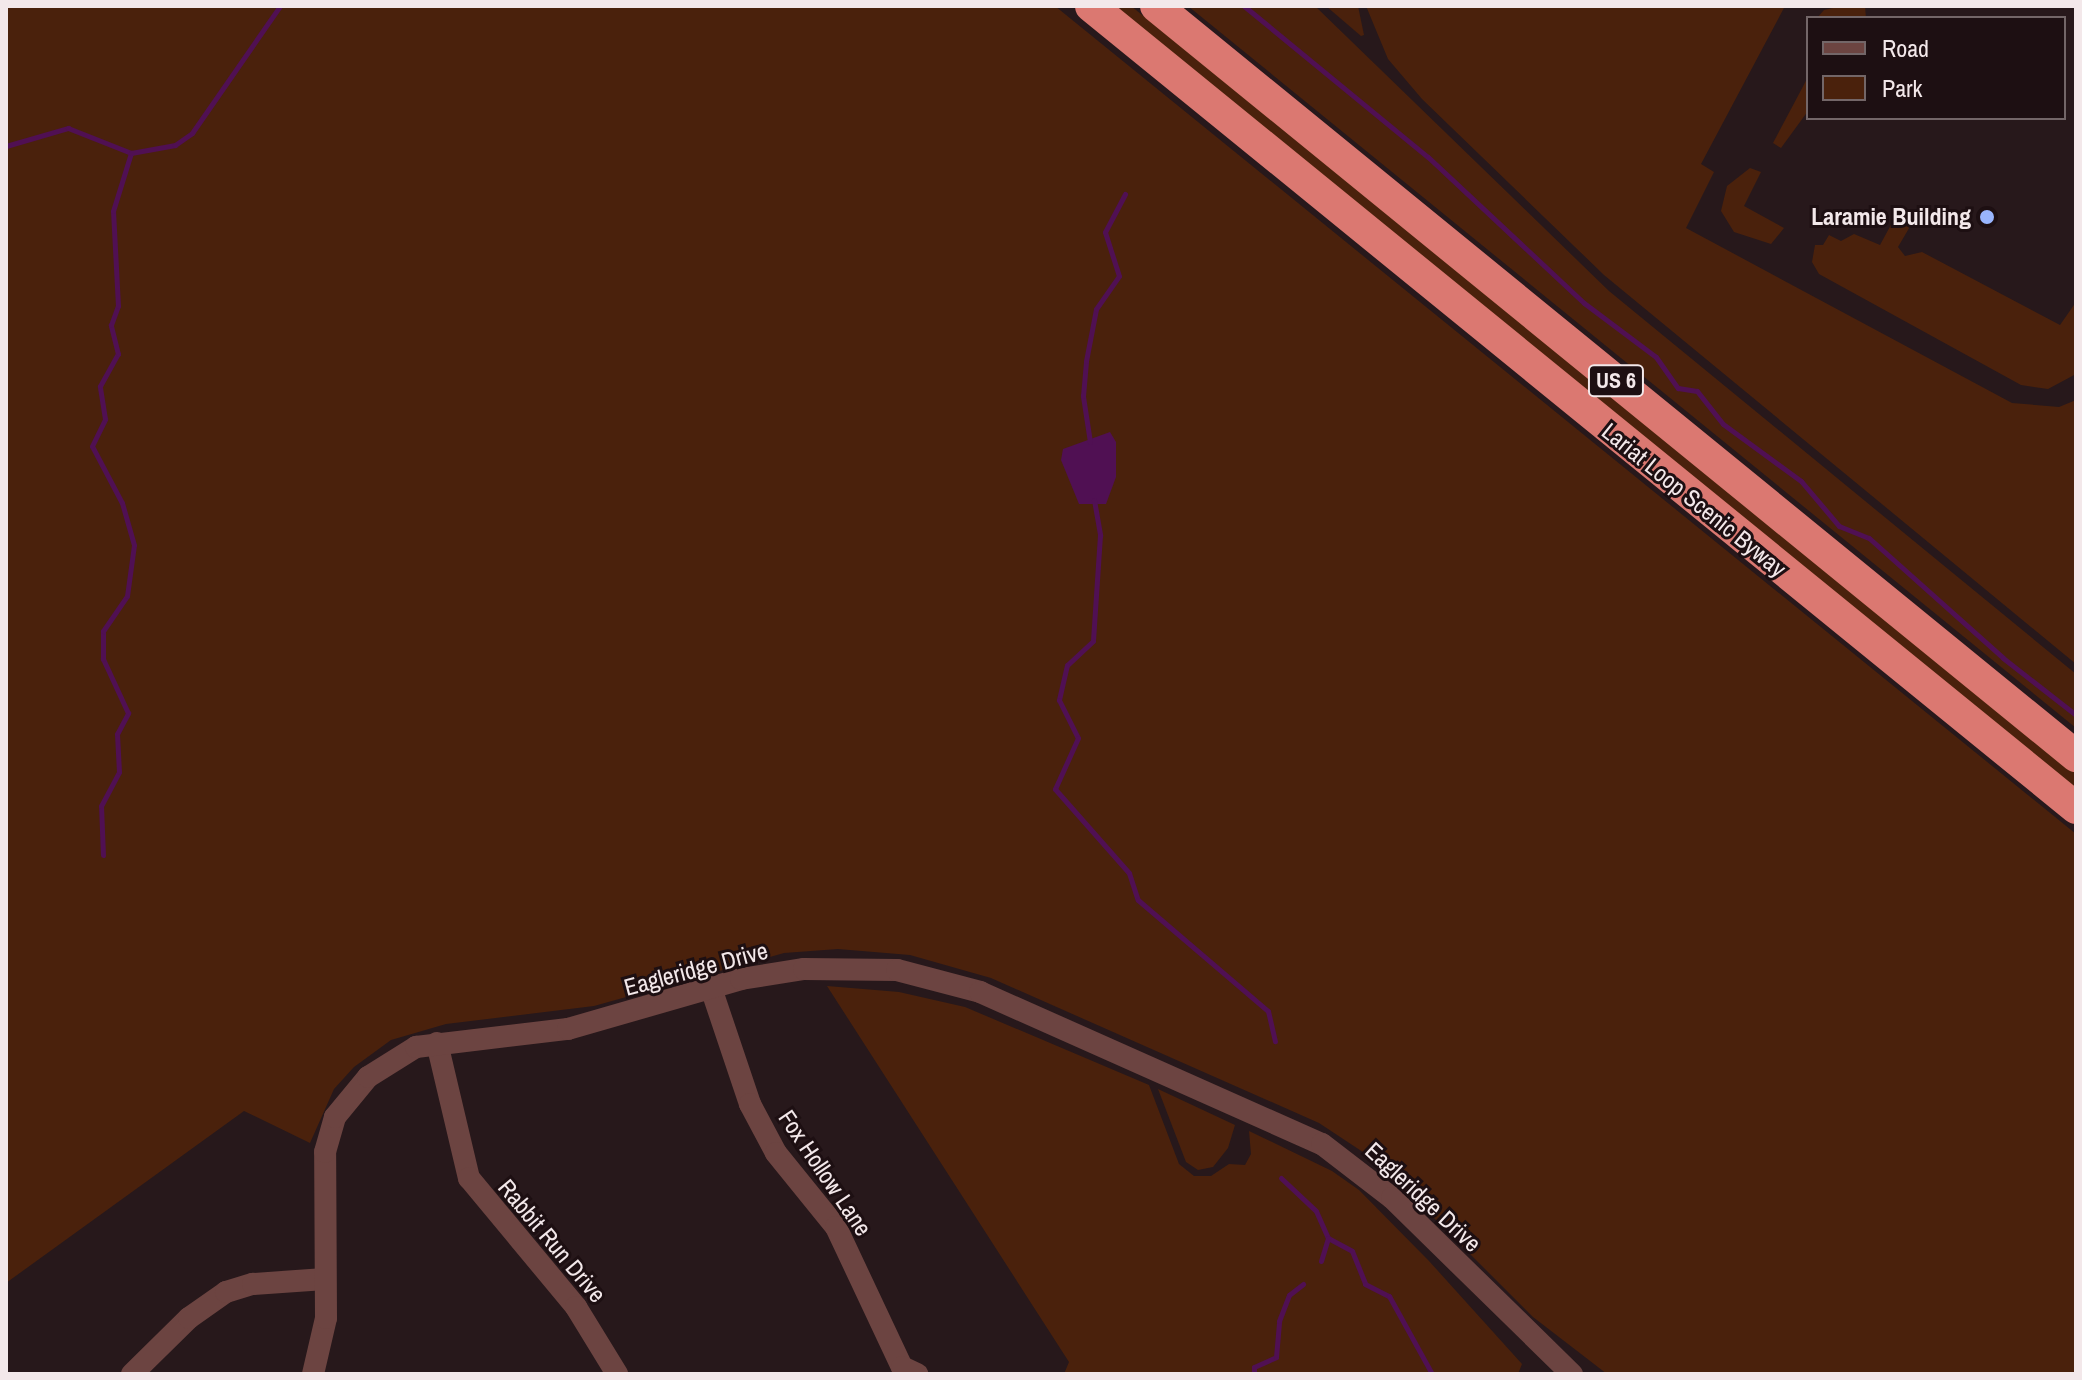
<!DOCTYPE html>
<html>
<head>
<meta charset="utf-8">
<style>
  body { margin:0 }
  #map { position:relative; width:2082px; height:1380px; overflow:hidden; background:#27181b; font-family:"Archivo Narrow",sans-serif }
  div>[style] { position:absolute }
  .green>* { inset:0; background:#4a210c }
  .water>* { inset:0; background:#501053 }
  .stream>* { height:5px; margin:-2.5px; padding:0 2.5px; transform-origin:2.5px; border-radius:2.5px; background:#501053 }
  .minor>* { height:22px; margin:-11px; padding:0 11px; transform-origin:11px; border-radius:11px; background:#6c4441 }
  .highway>* { height:32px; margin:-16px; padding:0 16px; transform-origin:16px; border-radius:16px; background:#db7871 }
  .dots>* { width:22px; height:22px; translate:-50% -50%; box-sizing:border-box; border:4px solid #1d0f12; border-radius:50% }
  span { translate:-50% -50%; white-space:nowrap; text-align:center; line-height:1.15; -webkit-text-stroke:6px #1d0f12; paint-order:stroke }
  .shield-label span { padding:2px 6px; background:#1d0f12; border:2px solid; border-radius:6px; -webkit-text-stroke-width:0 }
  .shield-label { font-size:22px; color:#f3e8ea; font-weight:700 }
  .poi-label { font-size:24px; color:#f3e8ea; font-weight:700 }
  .right { translate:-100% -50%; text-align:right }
  .street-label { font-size:24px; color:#f3e8ea }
  .frame { position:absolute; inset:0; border:8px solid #f3e8ea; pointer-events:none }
  .legend { position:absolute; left:1806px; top:16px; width:260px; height:104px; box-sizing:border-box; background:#1d0f12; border:2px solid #736668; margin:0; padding:10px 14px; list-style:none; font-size:24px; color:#f3e8ea }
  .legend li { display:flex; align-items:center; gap:16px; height:40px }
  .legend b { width:40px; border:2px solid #736668 }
</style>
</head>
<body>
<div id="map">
  <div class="green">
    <i style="clip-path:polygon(6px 6px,1055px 6px,2076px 834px,2076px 1374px,1607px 1374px,1533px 1317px,1378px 1162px,1319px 1123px,991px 978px,910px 955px,838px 949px,784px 953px,594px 1006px,446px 1024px,391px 1040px,354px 1067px,334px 1089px,310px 1143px,244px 1111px,6px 1283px)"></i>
    <i style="clip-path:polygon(1103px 6px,1131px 6px,2076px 766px,2076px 796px)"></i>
    <i style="clip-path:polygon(1188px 6px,1315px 6px,1609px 291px,2076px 674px,2076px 728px)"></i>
    <i style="clip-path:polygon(1326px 6px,1358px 6px,1364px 35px,1361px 36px)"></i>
    <i style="clip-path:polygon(1366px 6px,1785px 6px,1701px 164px,1714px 172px,1686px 228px,2012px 403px,2059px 407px,2076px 400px,2076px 664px,1604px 275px,1422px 99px,1388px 59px)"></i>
    <i style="clip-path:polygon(1842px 6px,1865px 6px,1866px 18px,1817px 18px,1824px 10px)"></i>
    <i style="clip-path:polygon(1808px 77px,1808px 111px,1781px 148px,1773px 143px)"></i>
    <i style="clip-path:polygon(1750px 168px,1761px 172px,1744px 206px,1784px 228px,1771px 244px,1734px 232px,1721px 211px,1727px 186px)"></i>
    <i style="clip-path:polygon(1899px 210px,1915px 218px,1898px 247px,1905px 256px,1922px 252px,2060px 325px,2076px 302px,2076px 374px,2048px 389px,2021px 385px,1819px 274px,1812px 262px,1815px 245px,1823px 245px,1829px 235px,1841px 241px,1854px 234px,1880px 245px)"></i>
    <i style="clip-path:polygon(827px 986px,899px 992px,965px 1007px,1149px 1085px,1179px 1164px,1194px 1176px,1211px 1176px,1229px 1164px,1245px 1165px,1251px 1154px,1249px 1131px,1332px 1171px,1359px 1190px,1429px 1261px,1522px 1364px,1518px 1374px,1064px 1374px,1069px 1362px)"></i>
    <i style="clip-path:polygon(1158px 1089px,1235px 1125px,1228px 1148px,1213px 1167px,1198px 1170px,1186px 1162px)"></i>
  </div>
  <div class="water">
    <i style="clip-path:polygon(1110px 432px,1116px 442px,1116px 477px,1106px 504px,1079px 504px,1061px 460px,1063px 449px)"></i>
  </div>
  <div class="stream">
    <i style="left:1244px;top:6px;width:238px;rotate:39.4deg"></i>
    <i style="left:1428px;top:157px;width:214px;rotate:43.1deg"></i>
    <i style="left:1584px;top:303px;width:90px;rotate:36.9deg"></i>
    <i style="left:1656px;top:357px;width:38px;rotate:55deg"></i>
    <i style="left:1678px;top:388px;width:19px;rotate:9deg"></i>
    <i style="left:1697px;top:391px;width:42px;rotate:51.8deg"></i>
    <i style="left:1723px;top:424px;width:97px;rotate:36.2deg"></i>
    <i style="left:1801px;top:481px;width:59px;rotate:49.8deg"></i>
    <i style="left:1839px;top:526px;width:32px;rotate:22deg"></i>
    <i style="left:1869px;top:538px;width:180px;rotate:41.8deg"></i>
    <i style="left:2003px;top:658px;width:93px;rotate:38deg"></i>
    <i style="left:6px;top:146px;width:65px;rotate:-16.2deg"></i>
    <i style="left:68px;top:128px;width:68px;rotate:21.6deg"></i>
    <i style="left:1090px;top:442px;width:47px;rotate:-98.7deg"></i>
    <i style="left:1083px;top:396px;width:35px;rotate:-85deg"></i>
    <i style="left:1086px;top:361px;width:53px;rotate:-79.1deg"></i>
    <i style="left:1096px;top:309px;width:40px;rotate:-55.1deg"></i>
    <i style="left:1119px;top:276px;width:46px;rotate:-107.7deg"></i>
    <i style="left:1105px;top:232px;width:43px;rotate:-62.2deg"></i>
    <i style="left:1094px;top:500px;width:36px;rotate:80deg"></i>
    <i style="left:1100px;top:535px;width:106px;rotate:93.8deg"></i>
    <i style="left:1093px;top:641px;width:35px;rotate:137deg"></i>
    <i style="left:1067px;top:665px;width:36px;rotate:103deg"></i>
    <i style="left:1059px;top:700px;width:42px;rotate:63.4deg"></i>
    <i style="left:1078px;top:738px;width:56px;rotate:114.3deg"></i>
    <i style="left:1055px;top:789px;width:112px;rotate:48.6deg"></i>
    <i style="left:1129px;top:873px;width:28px;rotate:72deg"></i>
    <i style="left:1138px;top:900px;width:171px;rotate:40.5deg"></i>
    <i style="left:1268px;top:1011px;width:31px;rotate:77deg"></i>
    <i style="left:103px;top:855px;width:49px;rotate:-92.3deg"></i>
    <i style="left:101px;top:806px;width:38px;rotate:-62deg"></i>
    <i style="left:119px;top:772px;width:38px;rotate:-93deg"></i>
    <i style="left:117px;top:734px;width:24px;rotate:-62deg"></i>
    <i style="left:128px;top:713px;width:60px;rotate:-114.8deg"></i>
    <i style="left:103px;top:659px;width:28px;rotate:-90deg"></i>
    <i style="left:103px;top:631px;width:42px;rotate:-55.6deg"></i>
    <i style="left:127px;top:596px;width:51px;rotate:-82.2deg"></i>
    <i style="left:134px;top:545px;width:44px;rotate:-105.9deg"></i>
    <i style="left:122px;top:503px;width:64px;rotate:-117.8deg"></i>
    <i style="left:92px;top:446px;width:30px;rotate:-64deg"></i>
    <i style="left:105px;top:419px;width:33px;rotate:-99deg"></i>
    <i style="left:100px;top:386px;width:37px;rotate:-61deg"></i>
    <i style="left:118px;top:354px;width:30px;rotate:-104deg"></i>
    <i style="left:111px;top:325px;width:20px;rotate:-70deg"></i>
    <i style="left:118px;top:306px;width:95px;rotate:-93deg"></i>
    <i style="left:113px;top:211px;width:61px;rotate:-72.8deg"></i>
    <i style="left:131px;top:153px;width:45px;rotate:-10.3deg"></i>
    <i style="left:175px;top:145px;width:21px;rotate:-35deg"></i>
    <i style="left:192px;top:133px;width:155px;rotate:-55.3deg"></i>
    <i style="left:1281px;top:1178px;width:48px;rotate:43.3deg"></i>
    <i style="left:1316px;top:1211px;width:30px;rotate:66deg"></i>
    <i style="left:1328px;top:1238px;width:27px;rotate:28deg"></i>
    <i style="left:1352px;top:1251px;width:35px;rotate:68deg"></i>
    <i style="left:1365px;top:1284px;width:27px;rotate:27deg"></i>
    <i style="left:1389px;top:1296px;width:89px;rotate:61.1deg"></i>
    <i style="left:1321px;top:1261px;width:24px;rotate:-73deg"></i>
    <i style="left:1254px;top:1374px;width:7px;rotate:-90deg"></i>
    <i style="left:1254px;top:1367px;width:24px;rotate:-24deg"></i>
    <i style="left:1276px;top:1357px;width:36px;rotate:-85deg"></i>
    <i style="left:1279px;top:1321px;width:28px;rotate:-69deg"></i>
    <i style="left:1289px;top:1295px;width:18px;rotate:-38deg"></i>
  </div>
  <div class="minor">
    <i style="left:711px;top:988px;width:122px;rotate:71.4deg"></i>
    <i style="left:750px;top:1104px;width:55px;rotate:62deg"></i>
    <i style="left:776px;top:1153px;width:95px;rotate:51deg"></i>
    <i style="left:836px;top:1227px;width:155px;rotate:64.8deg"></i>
    <i style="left:902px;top:1367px;width:17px;rotate:25deg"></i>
    <i style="left:437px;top:1043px;width:139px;rotate:76.7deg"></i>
    <i style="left:469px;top:1178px;width:168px;rotate:50.3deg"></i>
    <i style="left:576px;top:1307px;width:79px;rotate:58.5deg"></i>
    <i style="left:132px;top:1374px;width:80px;rotate:-44.5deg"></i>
    <i style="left:189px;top:1318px;width:45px;rotate:-35.1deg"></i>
    <i style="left:226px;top:1292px;width:28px;rotate:-17deg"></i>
    <i style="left:253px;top:1284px;width:72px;rotate:-4deg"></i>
    <i style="left:313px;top:1374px;width:57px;rotate:-76.9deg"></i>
    <i style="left:326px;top:1318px;width:166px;rotate:-90.3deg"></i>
    <i style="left:325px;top:1152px;width:36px;rotate:-74deg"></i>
    <i style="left:335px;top:1117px;width:52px;rotate:-50.5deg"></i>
    <i style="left:368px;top:1077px;width:57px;rotate:-32deg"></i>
    <i style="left:416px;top:1047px;width:153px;rotate:-6.8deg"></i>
    <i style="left:568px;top:1029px;width:180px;rotate:-16.1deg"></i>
    <i style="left:741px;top:979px;width:64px;rotate:-9deg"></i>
    <i style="left:804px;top:969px;width:93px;rotate:0.6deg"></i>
    <i style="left:897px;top:970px;width:86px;rotate:14.8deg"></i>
    <i style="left:980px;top:992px;width:374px;rotate:24deg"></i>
    <i style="left:1322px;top:1144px;width:88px;rotate:37.6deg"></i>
    <i style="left:1392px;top:1198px;width:252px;rotate:44.4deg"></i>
  </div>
  <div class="highway">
    <i style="left:1091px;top:6px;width:1270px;rotate:39.15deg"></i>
    <i style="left:1156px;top:6px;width:1187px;rotate:39.19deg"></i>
  </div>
  <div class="dots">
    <i style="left:1987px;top:217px;background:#99b5fd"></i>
  </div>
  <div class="shield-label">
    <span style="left:1616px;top:381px">US 6</span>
  </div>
  <div class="poi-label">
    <span class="right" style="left:1971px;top:217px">Laramie Building</span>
  </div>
  <div class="street-label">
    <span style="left:1694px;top:500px;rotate:39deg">Lariat Loop Scenic Byway</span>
    <span style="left:696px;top:969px;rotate:-15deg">Eagleridge Drive</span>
    <span style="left:825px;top:1173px;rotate:56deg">Fox Hollow Lane</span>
    <span style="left:1423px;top:1197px;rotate:43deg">Eagleridge Drive</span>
    <span style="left:552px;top:1241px;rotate:50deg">Rabbit Run Drive</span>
  </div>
  <div class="frame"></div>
  <ul class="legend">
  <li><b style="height:10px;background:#6c4441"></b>Road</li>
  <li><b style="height:22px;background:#4a210c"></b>Park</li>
  </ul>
</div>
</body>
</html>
